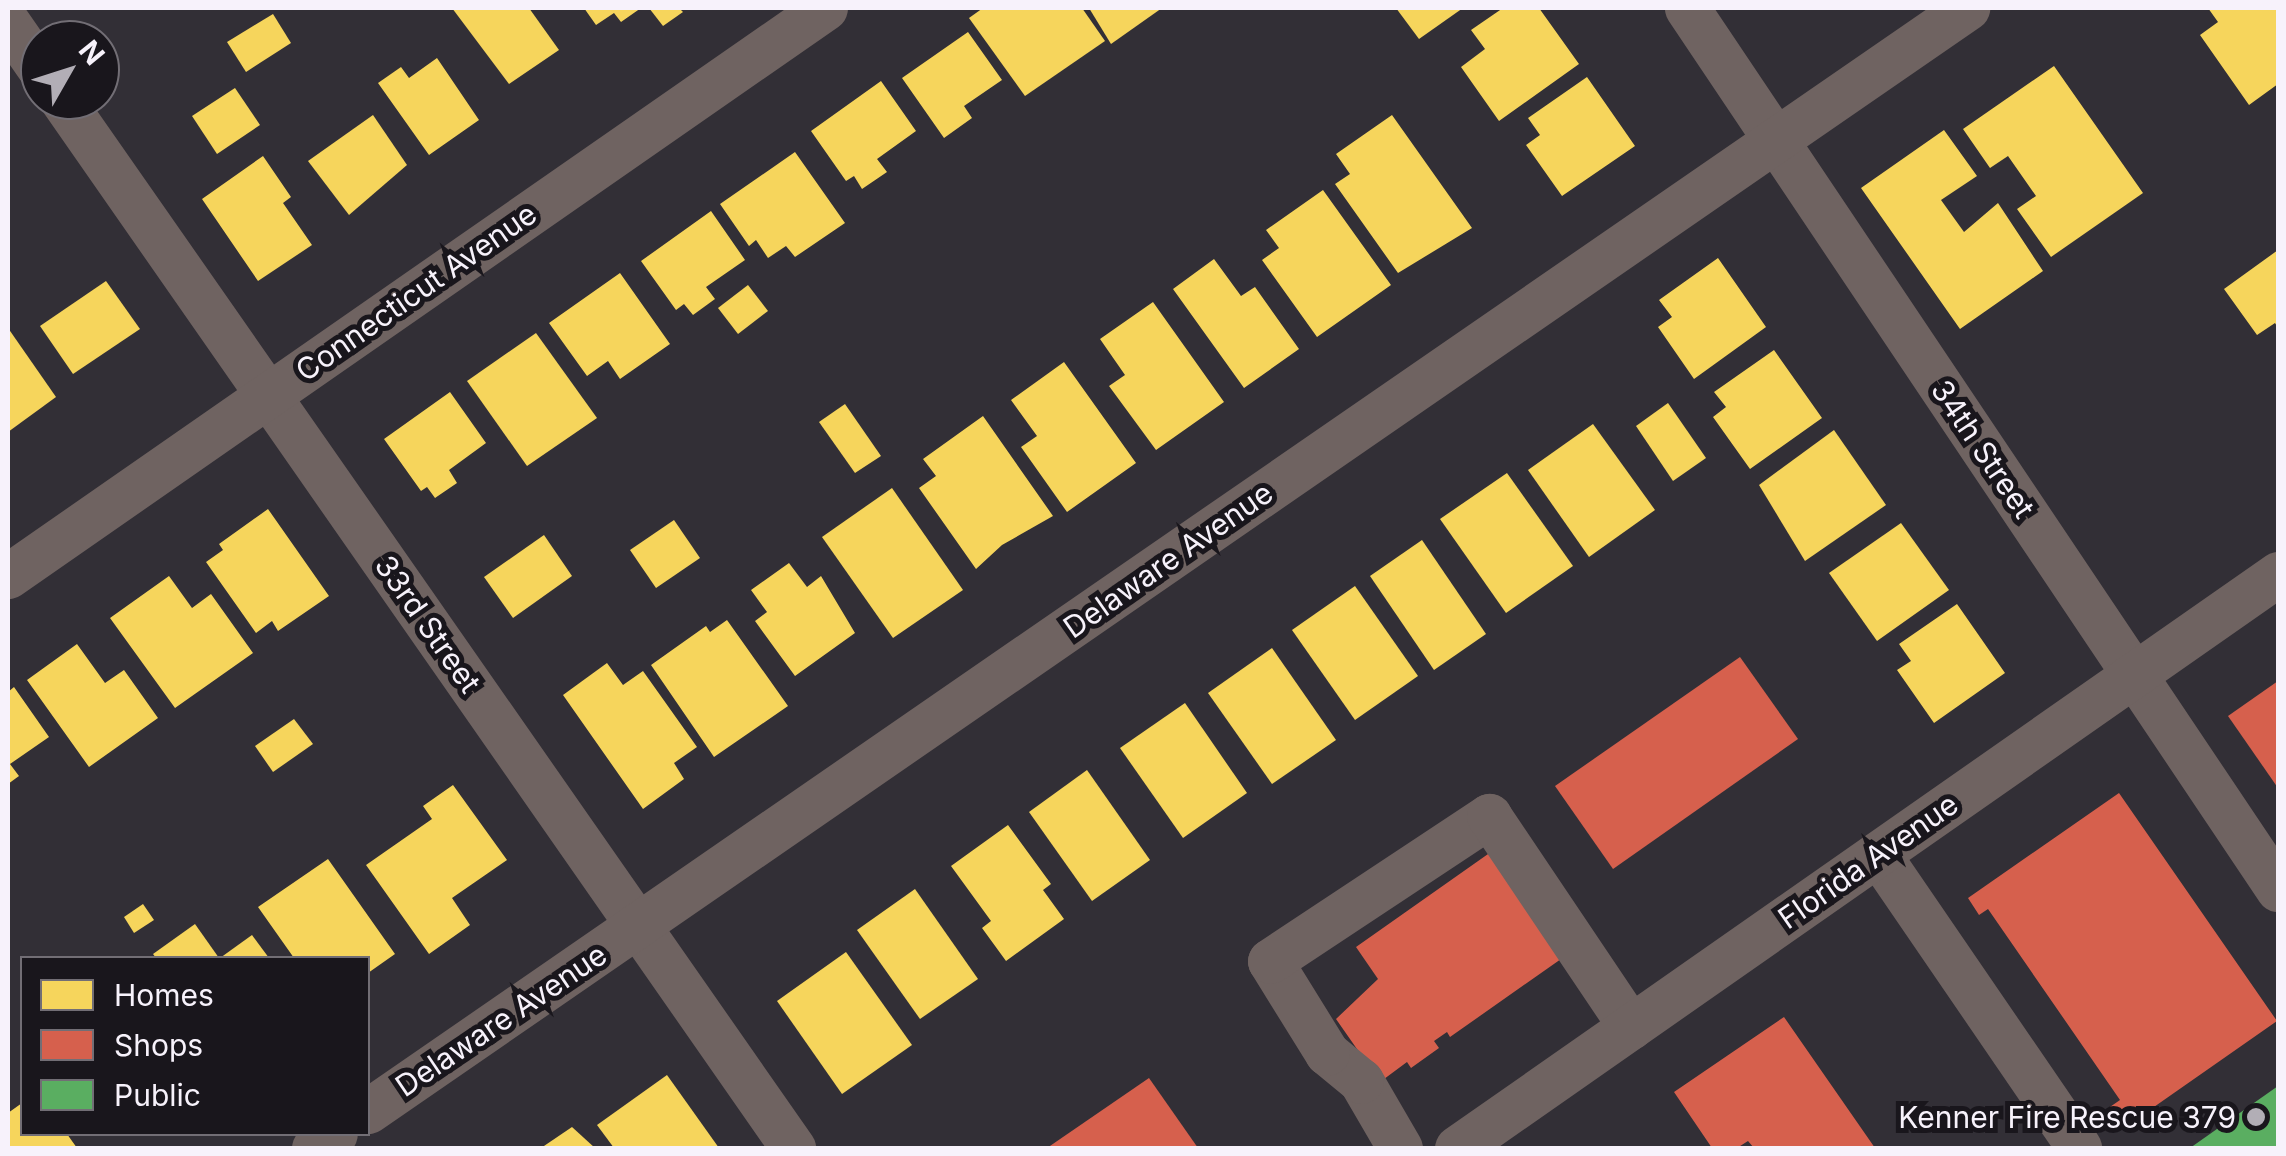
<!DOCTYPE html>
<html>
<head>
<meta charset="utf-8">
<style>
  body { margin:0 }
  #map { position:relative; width:2286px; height:1156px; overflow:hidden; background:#322f36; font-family:Inter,sans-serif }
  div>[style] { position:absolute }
  .homes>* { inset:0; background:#f6d55c }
  .shops>* { inset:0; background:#d6604d }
  .public>* { inset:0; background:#5aae61 }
  .minor>* { height:45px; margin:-22.5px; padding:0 22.5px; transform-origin:22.5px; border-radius:22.5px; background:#6f6361 }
  .dots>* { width:28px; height:28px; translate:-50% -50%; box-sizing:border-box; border:5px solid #19161c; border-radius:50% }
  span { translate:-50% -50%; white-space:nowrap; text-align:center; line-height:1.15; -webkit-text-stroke:10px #19161c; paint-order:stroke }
  .street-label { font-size:30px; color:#f7f2fb }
  .poi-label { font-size:30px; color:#f7f2fb }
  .right { translate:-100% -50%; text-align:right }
  .frame { position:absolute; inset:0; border:10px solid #f7f2fb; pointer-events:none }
  .legend { position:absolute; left:20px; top:956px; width:350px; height:180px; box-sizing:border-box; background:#19161c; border:2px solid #726e75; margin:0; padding:12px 18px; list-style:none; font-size:30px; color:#f7f2fb }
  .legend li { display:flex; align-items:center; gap:20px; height:50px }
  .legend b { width:50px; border:2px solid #726e75 }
  .north { position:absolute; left:20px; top:20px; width:100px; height:100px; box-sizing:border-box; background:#19161c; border:2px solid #726e75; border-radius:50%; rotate:51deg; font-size:28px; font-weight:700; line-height:40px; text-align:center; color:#f7f2fb }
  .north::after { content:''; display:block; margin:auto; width:35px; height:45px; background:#b2aeb6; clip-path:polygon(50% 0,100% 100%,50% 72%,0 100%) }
</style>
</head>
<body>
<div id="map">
  <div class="homes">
    <i style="clip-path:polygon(452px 8px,529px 8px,559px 50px,509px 84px)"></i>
    <i style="clip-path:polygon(584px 8px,641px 8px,621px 22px,614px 13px,596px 25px)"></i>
    <i style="clip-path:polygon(649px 8px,679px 8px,683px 12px,663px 26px)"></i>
    <i style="clip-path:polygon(983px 8px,1082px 8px,1105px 41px,1025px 96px,969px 18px)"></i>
    <i style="clip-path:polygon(1089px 8px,1162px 8px,1111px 44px)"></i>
    <i style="clip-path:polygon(1396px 8px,1463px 8px,1419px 39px)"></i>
    <i style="clip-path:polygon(1503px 8px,1539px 8px,1579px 64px,1499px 121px,1461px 67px,1485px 49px,1471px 30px)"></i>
    <i style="clip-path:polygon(2208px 8px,2278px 8px,2278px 84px,2249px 105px,2200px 35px,2218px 22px)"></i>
    <i style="clip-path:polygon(273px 14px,291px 43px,246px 72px,227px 42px)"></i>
    <i style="clip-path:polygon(968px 32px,1002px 80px,964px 106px,972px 118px,944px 138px,902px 78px)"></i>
    <i style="clip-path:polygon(437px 58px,479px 120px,429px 155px,378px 83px,401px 67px,409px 78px)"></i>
    <i style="clip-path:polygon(2054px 66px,2143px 193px,2051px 257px,2017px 209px,2036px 196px,2008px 156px,1990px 168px,1963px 129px)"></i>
    <i style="clip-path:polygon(1587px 77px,1635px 146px,1562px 196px,1526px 145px,1540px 135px,1528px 118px)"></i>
    <i style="clip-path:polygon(881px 81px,916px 131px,877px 159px,887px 172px,862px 189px,854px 176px,846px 181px,811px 131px)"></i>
    <i style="clip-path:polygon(235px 88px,260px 125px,217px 154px,192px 116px)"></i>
    <i style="clip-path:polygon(373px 115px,407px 165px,349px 215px,308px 161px)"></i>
    <i style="clip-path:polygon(1392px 115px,1472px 228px,1398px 273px,1335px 184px,1350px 174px,1336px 154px)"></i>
    <i style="clip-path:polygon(1944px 130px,1977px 176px,1941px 200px,1964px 232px,1998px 203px,2043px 271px,1960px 329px,1861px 188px)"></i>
    <i style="clip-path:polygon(795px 152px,845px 223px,795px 257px,786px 246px,768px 258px,756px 240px,749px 246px,720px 204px)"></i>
    <i style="clip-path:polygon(263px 156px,291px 197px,283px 203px,312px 245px,258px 281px,202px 199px)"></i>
    <i style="clip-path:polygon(1323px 190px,1391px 285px,1317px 337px,1262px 260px,1279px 248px,1266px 230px)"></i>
    <i style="clip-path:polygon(711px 211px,745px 260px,706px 287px,715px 299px,693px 315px,684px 304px,676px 310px,641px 261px)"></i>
    <i style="clip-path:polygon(2278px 250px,2278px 328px,2275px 323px,2257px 335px,2224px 289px)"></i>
    <i style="clip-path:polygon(1718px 258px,1766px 327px,1694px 379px,1658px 327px,1672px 317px,1659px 300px)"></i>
    <i style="clip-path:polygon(1214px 259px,1241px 296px,1255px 287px,1299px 349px,1244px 388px,1173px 289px)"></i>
    <i style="clip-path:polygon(620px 273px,670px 344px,620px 379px,608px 361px,587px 376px,549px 323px)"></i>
    <i style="clip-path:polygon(106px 281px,140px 329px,73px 374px,40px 326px)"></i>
    <i style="clip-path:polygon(748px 285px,768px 311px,738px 334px,718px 308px)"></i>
    <i style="clip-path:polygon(1153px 302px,1224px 402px,1156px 450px,1109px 386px,1125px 375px,1100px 339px)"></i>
    <i style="clip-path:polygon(8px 328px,56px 397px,8px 432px)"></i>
    <i style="clip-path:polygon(536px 333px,597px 418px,527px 466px,467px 381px)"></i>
    <i style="clip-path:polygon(1774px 350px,1822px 418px,1750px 469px,1713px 417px,1726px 407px,1714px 392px)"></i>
    <i style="clip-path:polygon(1064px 362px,1136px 463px,1067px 512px,1021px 447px,1037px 436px,1011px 400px)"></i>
    <i style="clip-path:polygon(450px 392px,486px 443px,449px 470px,457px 483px,435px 498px,427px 487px,421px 491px,384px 439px)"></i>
    <i style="clip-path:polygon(1668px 403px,1706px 458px,1673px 481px,1636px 426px)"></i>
    <i style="clip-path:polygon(845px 404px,881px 456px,855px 473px,819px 422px)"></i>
    <i style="clip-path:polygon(983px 416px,1053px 516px,1002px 545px,976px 569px,919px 488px,936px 476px,923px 459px)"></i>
    <i style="clip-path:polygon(1593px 424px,1655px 510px,1589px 557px,1528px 470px)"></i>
    <i style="clip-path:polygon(1834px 430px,1886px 505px,1805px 561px,1759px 485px)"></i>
    <i style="clip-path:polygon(1507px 473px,1573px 566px,1506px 613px,1440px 519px)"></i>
    <i style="clip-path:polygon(892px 488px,963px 590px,893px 638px,822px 537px)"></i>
    <i style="clip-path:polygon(268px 509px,329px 596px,278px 631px,272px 621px,256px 633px,206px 562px,223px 550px,219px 544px)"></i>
    <i style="clip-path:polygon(674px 520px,700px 558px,656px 588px,630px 550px)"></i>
    <i style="clip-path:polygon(1901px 523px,1949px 590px,1877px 641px,1829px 573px)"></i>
    <i style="clip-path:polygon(544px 535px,572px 576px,513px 618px,484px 577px)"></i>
    <i style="clip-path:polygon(1422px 540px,1486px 634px,1434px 670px,1370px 576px)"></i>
    <i style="clip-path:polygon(789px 563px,807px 587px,821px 576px,855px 633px,795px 676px,755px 621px,767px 612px,751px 590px)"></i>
    <i style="clip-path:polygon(169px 576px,192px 608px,211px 594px,253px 653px,175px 708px,110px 618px)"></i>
    <i style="clip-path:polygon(1355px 586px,1418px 676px,1355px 720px,1292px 630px)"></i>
    <i style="clip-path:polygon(1957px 604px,2005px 673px,1934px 723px,1897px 670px,1911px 661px,1899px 644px)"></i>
    <i style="clip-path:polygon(727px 620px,788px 706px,714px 757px,651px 665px,706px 626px,710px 632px)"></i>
    <i style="clip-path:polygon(77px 644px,105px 683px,124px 670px,158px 718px,89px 767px,27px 680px)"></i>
    <i style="clip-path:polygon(1272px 648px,1336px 740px,1272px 784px,1208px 693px)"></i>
    <i style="clip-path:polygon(607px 663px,623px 685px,643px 671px,697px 747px,674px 763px,684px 779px,643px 809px,563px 695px)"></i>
    <i style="clip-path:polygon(14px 687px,49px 737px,10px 764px,19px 776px,8px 784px,8px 692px)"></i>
    <i style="clip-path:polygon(1185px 703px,1247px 793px,1183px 838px,1120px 748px)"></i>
    <i style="clip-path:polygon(294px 719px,313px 744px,273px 772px,255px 746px)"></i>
    <i style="clip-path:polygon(1087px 770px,1150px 860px,1092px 901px,1029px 812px)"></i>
    <i style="clip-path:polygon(453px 785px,507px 860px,452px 898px,470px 925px,429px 954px,366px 865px,432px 819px,423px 806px)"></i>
    <i style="clip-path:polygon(1008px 825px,1051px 884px,1043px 890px,1064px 919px,1006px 961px,982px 928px,991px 921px,951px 866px)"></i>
    <i style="clip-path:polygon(328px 859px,395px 954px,368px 973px,368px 958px,294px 958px,258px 907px)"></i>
    <i style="clip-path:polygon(915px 889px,978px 979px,920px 1019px,857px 930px)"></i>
    <i style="clip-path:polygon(143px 904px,154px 920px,134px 933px,124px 917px)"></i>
    <i style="clip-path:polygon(195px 924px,219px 958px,156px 958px,153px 954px)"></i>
    <i style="clip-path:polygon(252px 935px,269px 958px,220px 958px)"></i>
    <i style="clip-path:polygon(846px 952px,912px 1045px,842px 1094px,777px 1001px)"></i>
    <i style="clip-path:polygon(667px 1075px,719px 1148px,614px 1148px,597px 1125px)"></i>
    <i style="clip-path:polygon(22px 1103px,22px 1134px,67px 1134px,77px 1148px,8px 1148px,8px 1113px)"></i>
    <i style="clip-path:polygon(572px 1127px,595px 1148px,541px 1148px)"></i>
  </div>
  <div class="shops">
    <i style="clip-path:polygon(1740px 657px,1798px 739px,1613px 869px,1555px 786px)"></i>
    <i style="clip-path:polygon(2278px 681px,2278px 788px,2228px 716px)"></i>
    <i style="clip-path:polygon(2119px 793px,2277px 1021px,2121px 1130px,2107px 1109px,2120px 1100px,1988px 909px,1979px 915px,1968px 898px)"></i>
    <i style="clip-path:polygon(1498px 847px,1571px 952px,1450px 1037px,1447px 1032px,1434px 1041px,1439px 1048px,1411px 1068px,1407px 1062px,1380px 1082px,1336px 1019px,1378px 979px,1356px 947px)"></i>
    <i style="clip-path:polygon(1784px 1017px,1875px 1148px,1754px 1148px,1748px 1141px,1737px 1148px,1712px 1148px,1674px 1092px)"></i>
    <i style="clip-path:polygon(1149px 1078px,1198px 1148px,1047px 1148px)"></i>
  </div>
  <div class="public">
    <i style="clip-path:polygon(2278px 1086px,2278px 1148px,2190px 1148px)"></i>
  </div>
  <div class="minor">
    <i style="left:1687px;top:8px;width:1061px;rotate:56.15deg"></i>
    <i style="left:8px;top:23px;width:56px;rotate:55.2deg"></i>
    <i style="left:62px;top:100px;width:1278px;rotate:55.1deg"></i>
    <i style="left:8px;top:576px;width:995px;rotate:-34.81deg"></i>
    <i style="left:1878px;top:854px;width:356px;rotate:55.6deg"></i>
    <i style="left:368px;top:1111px;width:1943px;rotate:-34.6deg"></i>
    <i style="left:314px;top:1148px;width:25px;rotate:-34deg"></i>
    <i style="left:1400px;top:1148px;width:78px;rotate:-120.2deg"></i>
    <i style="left:1361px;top:1081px;width:44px;rotate:-140.5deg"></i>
    <i style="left:1327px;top:1053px;width:108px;rotate:-121.8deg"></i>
    <i style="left:1270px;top:961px;width:263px;rotate:-33.5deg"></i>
    <i style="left:1489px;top:816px;width:254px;rotate:56.1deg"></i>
    <i style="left:1457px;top:1148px;width:1002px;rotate:-34.96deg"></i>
  </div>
  <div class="dots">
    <i style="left:2256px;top:1117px;background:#b2aeb6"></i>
  </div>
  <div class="street-label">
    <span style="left:416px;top:292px;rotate:-35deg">Connecticut Avenue</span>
    <span style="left:1983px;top:449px;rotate:56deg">34th Street</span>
    <span style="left:1168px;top:560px;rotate:-35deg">Delaware Avenue</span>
    <span style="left:428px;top:624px;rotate:55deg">33rd Street</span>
    <span style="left:1868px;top:861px;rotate:-35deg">Florida Avenue</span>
    <span style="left:501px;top:1020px;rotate:-34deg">Delaware Avenue</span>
  </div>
  <div class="poi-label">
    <span class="right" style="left:2236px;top:1117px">Kenner Fire Rescue 379</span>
  </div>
  <div class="frame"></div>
  <ul class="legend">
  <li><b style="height:28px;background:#f6d55c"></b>Homes</li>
  <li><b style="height:28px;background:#d6604d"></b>Shops</li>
  <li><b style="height:28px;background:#5aae61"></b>Public</li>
  </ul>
  <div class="north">N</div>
</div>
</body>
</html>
